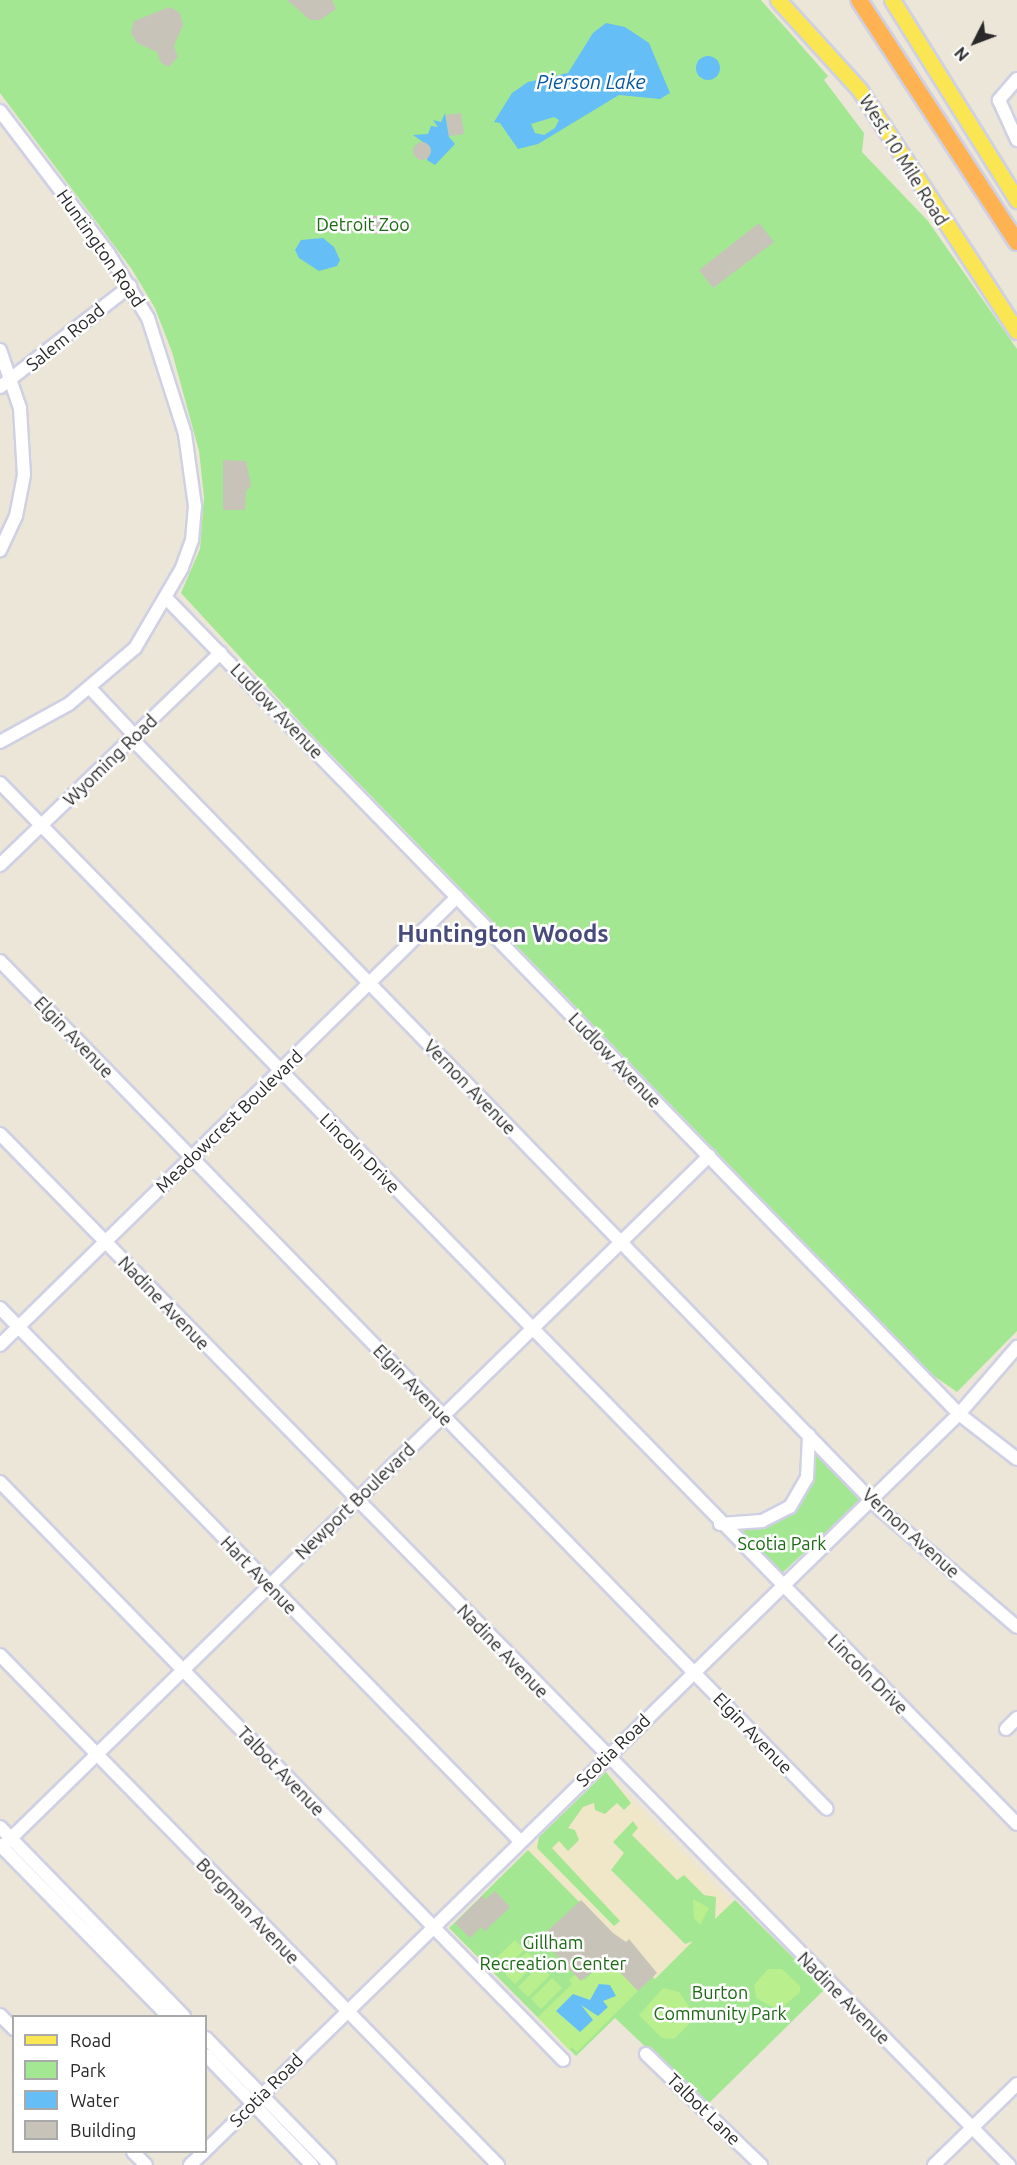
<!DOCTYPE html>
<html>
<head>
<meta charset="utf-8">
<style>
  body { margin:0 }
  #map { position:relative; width:1017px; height:2165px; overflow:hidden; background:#ece6d9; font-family:Ubuntu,sans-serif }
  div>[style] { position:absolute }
  .education>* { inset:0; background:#efe7c7 }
  .green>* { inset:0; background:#a4e792 }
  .pitch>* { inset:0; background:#b9ef8d }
  .water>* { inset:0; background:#65bef6 }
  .round { border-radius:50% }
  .building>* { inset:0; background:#c7c3b9 }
  .roads { filter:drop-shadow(2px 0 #cfd0e3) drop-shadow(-2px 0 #cfd0e3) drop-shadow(0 2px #cfd0e3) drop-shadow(0 -2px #cfd0e3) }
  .minor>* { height:12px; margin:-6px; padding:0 6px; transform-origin:6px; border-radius:6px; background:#fff }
  .major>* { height:15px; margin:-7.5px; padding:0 7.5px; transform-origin:7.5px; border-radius:7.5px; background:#f9e652 }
  .highway>* { height:16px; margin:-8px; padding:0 8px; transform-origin:8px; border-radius:8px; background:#ffb252 }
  span { translate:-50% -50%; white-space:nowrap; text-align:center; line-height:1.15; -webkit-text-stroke:5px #fff; paint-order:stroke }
  .street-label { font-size:18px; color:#292929 }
  .park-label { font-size:18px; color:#1c6a15 }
  .water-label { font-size:20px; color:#0558a1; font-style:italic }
  .district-label { font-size:24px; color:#474a7c; font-weight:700 }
  .legend { position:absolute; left:12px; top:2015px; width:195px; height:138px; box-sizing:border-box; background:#fff; border:2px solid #a9a9a9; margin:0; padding:8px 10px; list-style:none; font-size:18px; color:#292929 }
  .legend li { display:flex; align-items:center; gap:12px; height:30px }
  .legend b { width:30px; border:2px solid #a9a9a9 }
  .north { position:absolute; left:945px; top:12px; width:60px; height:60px; -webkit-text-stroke:4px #fff; paint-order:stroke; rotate:228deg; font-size:16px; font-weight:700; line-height:24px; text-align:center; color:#292929 }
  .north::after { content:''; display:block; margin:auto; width:21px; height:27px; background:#292929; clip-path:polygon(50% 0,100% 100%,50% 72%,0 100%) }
</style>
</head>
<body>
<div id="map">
  <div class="education">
    <i style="clip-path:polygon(606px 1773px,733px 1903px,654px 1979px,528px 1850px)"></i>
  </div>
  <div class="green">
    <i style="clip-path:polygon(0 0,761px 0,828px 76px,824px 80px,864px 133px,862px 152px,928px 221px,1017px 349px,1017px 1331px,957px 1392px,934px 1376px,312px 735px,181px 593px,200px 549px,204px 497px,199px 451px,172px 352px,155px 308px,131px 268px,0 93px)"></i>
    <i style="clip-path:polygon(811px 1450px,861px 1499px,781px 1574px,734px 1528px,786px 1513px)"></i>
    <i style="clip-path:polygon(606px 1772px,631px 1803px,624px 1810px,617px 1803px,605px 1814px,595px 1810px,594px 1803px,583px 1807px,568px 1828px,575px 1830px,579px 1840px,568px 1851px,559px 1841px,552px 1848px,620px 1921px,614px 1926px,537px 1848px,539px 1837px)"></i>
    <i style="clip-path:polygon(633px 1821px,638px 1828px,632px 1835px,677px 1880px,684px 1875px,704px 1895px,716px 1897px,715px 1919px,735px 1900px,825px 1989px,707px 2105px,615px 2018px,576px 2056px,449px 1928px,528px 1850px,655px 1979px,693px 1941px,685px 1944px,611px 1870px,624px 1853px,613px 1842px)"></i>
  </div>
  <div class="pitch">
    <i style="clip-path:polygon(693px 1899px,709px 1908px,700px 1925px,694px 1918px)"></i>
    <i style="clip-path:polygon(515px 1940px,524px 1950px,503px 1971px,493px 1961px)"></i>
    <i style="clip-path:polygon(527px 1952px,537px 1962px,515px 1984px,505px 1974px)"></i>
    <i style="clip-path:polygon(608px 1958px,638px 1991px,577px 2052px,572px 2047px,569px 2050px,538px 2017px,572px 1984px,569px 1980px,575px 1975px,585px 1980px)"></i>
    <i style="clip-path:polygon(540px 1965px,550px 1975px,528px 1997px,518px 1987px)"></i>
    <i style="clip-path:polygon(768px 1969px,782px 1969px,800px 1986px,800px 1992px,779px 2010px,756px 1998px,754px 1985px)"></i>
    <i style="clip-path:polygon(552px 1978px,562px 1988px,541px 2009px,531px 1999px)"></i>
    <i style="clip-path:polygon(663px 1988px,679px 1992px,693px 2012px,692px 2021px,674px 2039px,662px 2038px,639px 2015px)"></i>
  </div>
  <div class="water">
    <i style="clip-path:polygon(evenodd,606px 23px,625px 27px,649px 43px,670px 93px,660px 99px,619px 95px,538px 144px,518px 149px,500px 123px,494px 122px,512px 93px,528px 82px,568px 73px,593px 33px,606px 23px,554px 117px,559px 120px,555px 128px,544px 135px,535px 133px,531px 124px,554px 117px)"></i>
    <i class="round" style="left:696px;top:56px;width:24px;height:24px"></i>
    <i style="clip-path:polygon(445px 113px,449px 137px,455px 144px,435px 165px,427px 160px,430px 147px,413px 135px,428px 134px,431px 126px,438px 127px,433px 120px,441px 122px)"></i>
    <i style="clip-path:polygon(323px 238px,334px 247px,340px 260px,337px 266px,319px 271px,299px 258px,295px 250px,301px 240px)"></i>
    <i style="clip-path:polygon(599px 1984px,610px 1985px,616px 1996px,603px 2001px,608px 2007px,598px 2016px,581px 2005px,593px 2020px,580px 2032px,556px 2011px,573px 1994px,590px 2000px)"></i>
  </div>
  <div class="building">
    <i style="clip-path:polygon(287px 0,332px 0,336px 9px,320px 20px,310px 20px)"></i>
    <i style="clip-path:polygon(170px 7px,180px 13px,183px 25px,174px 46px,178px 57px,169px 67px,161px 63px,157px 52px,137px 43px,131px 33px,134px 21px)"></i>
    <i style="clip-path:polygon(461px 113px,464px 134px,449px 136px,446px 115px)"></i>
    <i class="round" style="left:413px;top:142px;width:18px;height:18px"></i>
    <i style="clip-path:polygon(370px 216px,388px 216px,388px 234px,371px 234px)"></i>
    <i style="clip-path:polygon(759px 223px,774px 242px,713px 288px,699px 270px)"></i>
    <i style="clip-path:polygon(223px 460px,246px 461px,251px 486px,246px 491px,245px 510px,223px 510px)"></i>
    <i style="clip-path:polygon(495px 1891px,510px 1907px,485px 1931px,481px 1927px,470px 1938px,455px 1923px,482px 1896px,486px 1899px)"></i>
    <i style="clip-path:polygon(581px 1900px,613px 1933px,626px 1942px,629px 1939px,657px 1973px,638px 1991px,607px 1959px,581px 1981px,540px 1938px)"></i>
  </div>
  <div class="roads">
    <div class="minor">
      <i style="left:1017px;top:79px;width:28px;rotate:131deg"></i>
      <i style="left:999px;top:100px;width:44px;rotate:65.8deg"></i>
      <i style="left:0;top:111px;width:178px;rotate:52.7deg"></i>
      <i style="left:108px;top:253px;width:76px;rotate:58.4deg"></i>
      <i style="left:148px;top:318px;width:122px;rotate:72.3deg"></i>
      <i style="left:185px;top:434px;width:73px;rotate:82.1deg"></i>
      <i style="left:195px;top:506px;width:34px;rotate:95deg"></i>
      <i style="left:192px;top:540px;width:30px;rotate:110deg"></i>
      <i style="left:182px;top:568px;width:93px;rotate:120.4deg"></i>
      <i style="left:135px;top:648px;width:87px;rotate:139.7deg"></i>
      <i style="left:69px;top:704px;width:79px;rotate:151.2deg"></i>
      <i style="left:0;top:350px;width:61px;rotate:71deg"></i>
      <i style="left:20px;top:408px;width:67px;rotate:86.6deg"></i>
      <i style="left:24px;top:475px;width:42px;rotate:101deg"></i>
      <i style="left:16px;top:516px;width:38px;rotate:115deg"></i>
      <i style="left:0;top:387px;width:165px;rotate:-37.8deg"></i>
      <i style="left:167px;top:599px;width:1136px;rotate:45.82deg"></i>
      <i style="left:959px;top:1414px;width:73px;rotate:37.8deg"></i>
      <i style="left:90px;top:688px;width:66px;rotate:46.8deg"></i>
      <i style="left:132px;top:739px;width:1075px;rotate:45.83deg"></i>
      <i style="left:881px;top:1510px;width:179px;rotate:40.7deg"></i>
      <i style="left:0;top:783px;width:1455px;rotate:45.67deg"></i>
      <i style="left:0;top:865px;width:306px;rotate:-43.9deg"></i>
      <i style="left:0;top:961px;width:1184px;rotate:45.72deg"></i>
      <i style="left:0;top:1134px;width:1443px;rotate:45.62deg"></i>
      <i style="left:0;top:1308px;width:745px;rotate:45.71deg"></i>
      <i style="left:0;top:1345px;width:640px;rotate:-44.43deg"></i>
      <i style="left:0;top:1482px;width:807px;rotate:45.75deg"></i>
      <i style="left:720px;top:1524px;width:42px;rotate:-4.1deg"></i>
      <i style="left:762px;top:1521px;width:31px;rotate:-27deg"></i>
      <i style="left:790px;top:1507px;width:34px;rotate:-60deg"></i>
      <i style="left:807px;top:1478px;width:43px;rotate:-87.3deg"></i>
      <i style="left:0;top:1655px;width:713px;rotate:45.68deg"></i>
      <i style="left:1006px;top:1729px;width:16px;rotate:-45deg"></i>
      <i style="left:0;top:1827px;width:264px;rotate:45.8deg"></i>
      <i style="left:0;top:1845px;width:240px;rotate:45.5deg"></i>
      <i style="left:2px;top:1847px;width:989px;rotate:-44.34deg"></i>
      <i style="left:0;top:2015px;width:20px;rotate:45deg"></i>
      <i style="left:206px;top:2038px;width:177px;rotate:45.7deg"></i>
      <i style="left:646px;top:2054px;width:160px;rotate:44deg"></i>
      <i style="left:206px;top:2055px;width:153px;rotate:46.1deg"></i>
      <i style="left:206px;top:2150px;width:1053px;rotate:-44.35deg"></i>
      <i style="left:959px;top:1414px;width:89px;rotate:-49.1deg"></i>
      <i style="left:133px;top:2152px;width:18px;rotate:45deg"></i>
      <i style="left:190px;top:2165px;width:19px;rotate:-43deg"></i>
      <i style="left:934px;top:2165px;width:116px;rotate:-44.3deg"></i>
    </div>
    <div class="major">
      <i style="left:778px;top:0;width:120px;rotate:47.7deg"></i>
      <i style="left:859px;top:89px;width:289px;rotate:56.9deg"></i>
      <i style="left:892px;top:0;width:236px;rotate:58deg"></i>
    </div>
    <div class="highway">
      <i style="left:859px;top:0;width:289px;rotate:56.9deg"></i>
    </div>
  </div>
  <div class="street-label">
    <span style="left:904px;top:160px;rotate:58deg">West 10 Mile Road</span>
    <span style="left:101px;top:248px;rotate:55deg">Huntington Road</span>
    <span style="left:65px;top:337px;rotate:-39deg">Salem Road</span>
    <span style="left:277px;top:711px;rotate:46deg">Ludlow Avenue</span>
    <span style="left:110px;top:760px;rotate:-44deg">Wyoming Road</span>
    <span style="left:74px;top:1037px;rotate:46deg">Elgin Avenue</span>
    <span style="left:615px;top:1060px;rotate:46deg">Ludlow Avenue</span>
    <span style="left:470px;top:1087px;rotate:46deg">Vernon Avenue</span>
    <span style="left:229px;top:1121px;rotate:-44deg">Meadowcrest Boulevard</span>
    <span style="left:360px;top:1153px;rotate:45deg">Lincoln Drive</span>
    <span style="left:164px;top:1303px;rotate:46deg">Nadine Avenue</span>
    <span style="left:413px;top:1385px;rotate:46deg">Elgin Avenue</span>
    <span style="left:355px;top:1501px;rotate:-44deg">Newport Boulevard</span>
    <span style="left:911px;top:1533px;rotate:42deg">Vernon Avenue</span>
    <span style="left:259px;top:1575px;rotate:46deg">Hart Avenue</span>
    <span style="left:503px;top:1651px;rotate:46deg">Nadine Avenue</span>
    <span style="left:868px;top:1674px;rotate:45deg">Lincoln Drive</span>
    <span style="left:753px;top:1733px;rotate:46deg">Elgin Avenue</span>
    <span style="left:613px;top:1750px;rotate:-44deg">Scotia Road</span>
    <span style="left:281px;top:1771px;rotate:46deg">Talbot Avenue</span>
    <span style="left:248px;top:1911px;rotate:46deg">Borgman Avenue</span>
    <span style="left:844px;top:1998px;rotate:45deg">Nadine Avenue</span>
    <span style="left:266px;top:2090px;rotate:-45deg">Scotia Road</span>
    <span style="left:704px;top:2109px;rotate:44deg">Talbot Lane</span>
  </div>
  <div class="park-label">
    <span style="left:363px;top:224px">Detroit Zoo</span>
    <span style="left:782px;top:1543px">Scotia Park</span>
    <span style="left:553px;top:1953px">Gillham<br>Recreation Center</span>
    <span style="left:720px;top:2003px">Burton<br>Community Park</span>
  </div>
  <div class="water-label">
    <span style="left:591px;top:81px">Pierson Lake</span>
  </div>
  <div class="district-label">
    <span style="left:503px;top:934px">Huntington Woods</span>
  </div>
  <ul class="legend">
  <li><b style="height:8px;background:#f9e652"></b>Road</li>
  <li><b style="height:16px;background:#a4e792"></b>Park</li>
  <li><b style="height:16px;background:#65bef6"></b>Water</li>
  <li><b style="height:16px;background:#c7c3b9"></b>Building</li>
  </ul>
  <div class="north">N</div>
</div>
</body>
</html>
